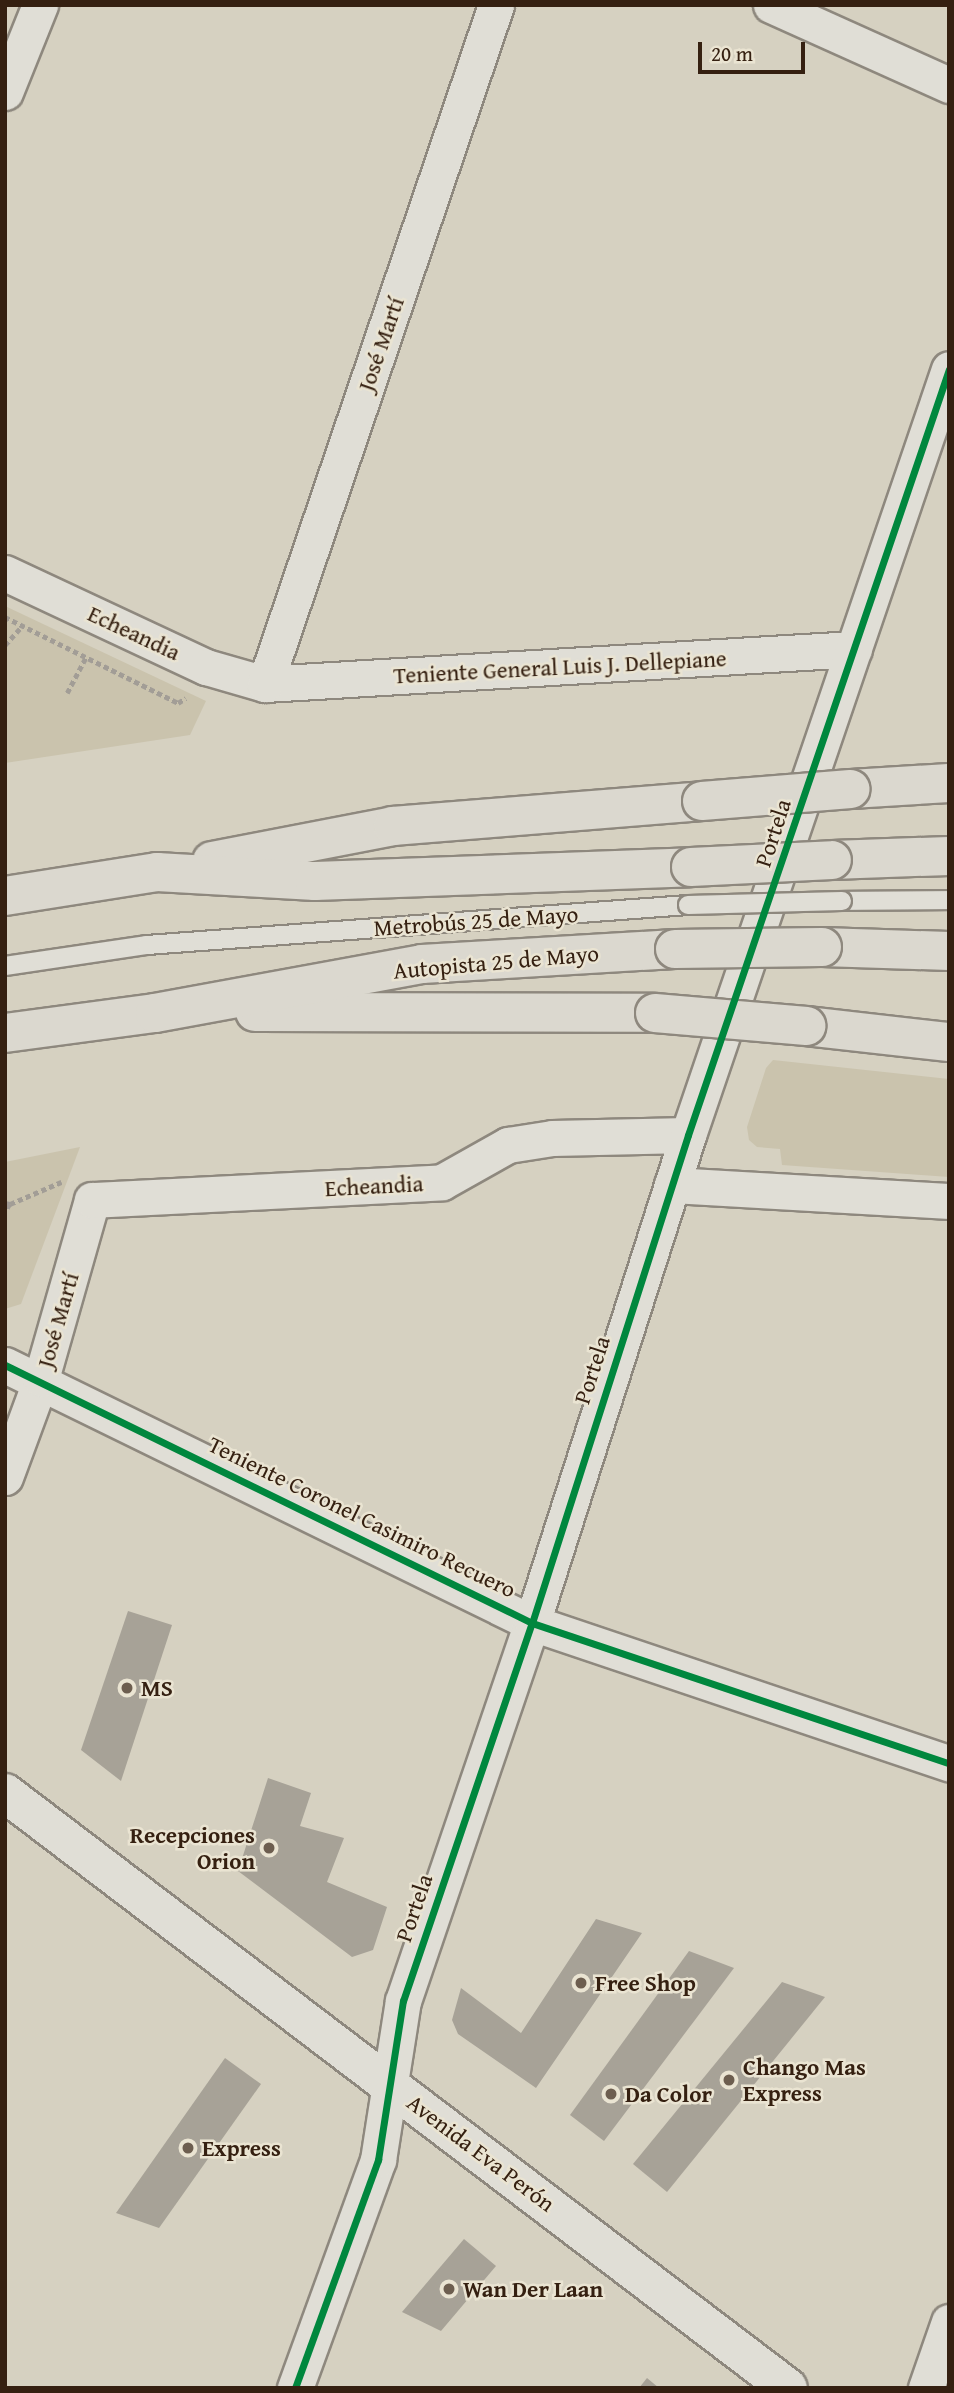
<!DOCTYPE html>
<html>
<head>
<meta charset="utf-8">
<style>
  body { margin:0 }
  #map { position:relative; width:954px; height:2393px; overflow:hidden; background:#d6d1c1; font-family:"Gentium Book Plus",serif }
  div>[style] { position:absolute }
  .green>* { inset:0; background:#cac3ad }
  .building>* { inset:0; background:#a7a297 }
  .path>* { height:4.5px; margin-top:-2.25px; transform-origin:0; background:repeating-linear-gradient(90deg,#a29d96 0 5px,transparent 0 8.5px) }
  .roads { filter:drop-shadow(2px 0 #8e887e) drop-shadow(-2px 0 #8e887e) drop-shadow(0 2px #8e887e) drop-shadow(0 -2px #8e887e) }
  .service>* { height:18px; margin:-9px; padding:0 9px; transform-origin:9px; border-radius:9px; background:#e0ded6 }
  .minor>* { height:35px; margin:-17.5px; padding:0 17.5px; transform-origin:17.5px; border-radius:17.5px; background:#e0ded6 }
  .secondary>* { height:38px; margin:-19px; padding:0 19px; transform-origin:19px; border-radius:19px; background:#e0ded6 }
  .motorway>* { height:38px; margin:-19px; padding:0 19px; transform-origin:19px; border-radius:19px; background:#dbd8cf }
  .bridges { filter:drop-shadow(2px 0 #8e887e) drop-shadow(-2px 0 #8e887e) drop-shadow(0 2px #8e887e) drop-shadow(0 -2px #8e887e) }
  .service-bridge>* { height:18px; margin:-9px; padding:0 9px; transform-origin:9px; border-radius:9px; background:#e0ded6 }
  .motorway-bridge>* { height:38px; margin:-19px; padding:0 19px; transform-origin:19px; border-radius:19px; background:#dbd8cf }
  .cycleway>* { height:7px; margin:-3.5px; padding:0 3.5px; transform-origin:3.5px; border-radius:3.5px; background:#00873e }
  .dots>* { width:19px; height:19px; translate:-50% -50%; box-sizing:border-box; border:4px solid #eae4d2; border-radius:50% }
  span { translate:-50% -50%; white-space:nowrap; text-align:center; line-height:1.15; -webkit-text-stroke:5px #eae4d2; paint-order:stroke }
  .street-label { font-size:23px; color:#352011 }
  .poi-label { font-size:23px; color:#352011; font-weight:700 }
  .left { translate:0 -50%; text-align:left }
  .right { translate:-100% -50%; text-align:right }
  .frame { position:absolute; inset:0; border:7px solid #352011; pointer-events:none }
  .scale { position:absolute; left:698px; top:42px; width:107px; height:32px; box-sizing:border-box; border:4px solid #352011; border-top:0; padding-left:9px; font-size:21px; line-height:24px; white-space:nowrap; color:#352011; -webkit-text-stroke:5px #eae4d2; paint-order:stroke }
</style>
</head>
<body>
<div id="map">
  <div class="green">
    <i style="clip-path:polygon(5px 606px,206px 701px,190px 735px,5px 763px)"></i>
    <i style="clip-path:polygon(773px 1060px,949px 1079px,949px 1177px,782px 1165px,780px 1149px,757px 1147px,749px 1140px,747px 1127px,766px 1068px)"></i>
    <i style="clip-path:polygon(80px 1147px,21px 1304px,5px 1309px,5px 1162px)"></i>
  </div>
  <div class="building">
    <i style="clip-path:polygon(128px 1611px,172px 1625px,121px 1781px,81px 1750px)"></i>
    <i style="clip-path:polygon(268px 1778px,311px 1793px,300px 1826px,344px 1838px,327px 1882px,387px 1907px,373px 1950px,352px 1957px,238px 1871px)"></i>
    <i style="clip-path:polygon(596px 1919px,642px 1933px,536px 2088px,458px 2034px,452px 2020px,461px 1988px,521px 2033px)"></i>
    <i style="clip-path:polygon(689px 1951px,734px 1968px,604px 2141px,570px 2115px)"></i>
    <i style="clip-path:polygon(782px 1982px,825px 1997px,667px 2192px,633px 2164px)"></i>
    <i style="clip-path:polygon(225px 2058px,261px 2084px,159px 2228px,116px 2213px)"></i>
    <i style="clip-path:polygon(464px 2239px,496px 2266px,441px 2331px,402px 2312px)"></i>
    <i style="clip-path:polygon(647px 2378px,659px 2388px,639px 2388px)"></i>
  </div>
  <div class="path">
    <i style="left:5px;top:617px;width:193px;rotate:26.4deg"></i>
    <i style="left:178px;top:703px;width:9px;rotate:-32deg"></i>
    <i style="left:5px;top:645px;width:27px;rotate:-48deg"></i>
    <i style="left:67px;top:693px;width:41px;rotate:-62.2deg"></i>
    <i style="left:5px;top:1203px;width:5px;rotate:11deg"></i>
    <i style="left:10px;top:1204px;width:9px;rotate:122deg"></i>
    <i style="left:10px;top:1204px;width:56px;rotate:-23.3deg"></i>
  </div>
  <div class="roads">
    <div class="service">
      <i style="left:842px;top:901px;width:107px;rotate:-0.5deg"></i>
      <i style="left:5px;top:966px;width:144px;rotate:-8.4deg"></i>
      <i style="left:147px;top:945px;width:542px;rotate:-4.23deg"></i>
    </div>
    <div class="minor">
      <i style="left:771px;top:5px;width:195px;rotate:24.2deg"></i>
      <i style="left:5px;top:92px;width:94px;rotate:-68.1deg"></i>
      <i style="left:5px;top:573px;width:222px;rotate:25.1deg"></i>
      <i style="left:206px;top:667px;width:61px;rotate:16.1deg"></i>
      <i style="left:265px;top:684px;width:590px;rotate:-3.4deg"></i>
      <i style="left:265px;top:684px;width:717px;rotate:-71.21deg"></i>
      <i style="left:672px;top:1185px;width:277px;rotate:3.3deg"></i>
      <i style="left:5px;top:1365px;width:587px;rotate:26.08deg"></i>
      <i style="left:532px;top:1623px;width:440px;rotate:18.6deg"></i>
      <i style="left:5px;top:1477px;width:104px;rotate:-69.8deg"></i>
      <i style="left:41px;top:1379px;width:186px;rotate:-74.1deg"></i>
      <i style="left:92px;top:1200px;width:350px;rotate:-2.9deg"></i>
      <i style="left:442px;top:1182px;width:76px;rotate:-29.3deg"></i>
      <i style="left:508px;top:1145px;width:45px;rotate:-9deg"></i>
      <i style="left:552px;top:1138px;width:136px;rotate:-1.3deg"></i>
      <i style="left:295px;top:2388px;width:243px;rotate:-70deg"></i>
      <i style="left:378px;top:2160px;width:161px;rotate:-81.1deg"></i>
      <i style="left:403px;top:2001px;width:399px;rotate:-71.2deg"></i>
      <i style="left:532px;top:1623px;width:512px;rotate:-72.27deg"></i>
      <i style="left:688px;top:1135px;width:809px;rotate:-71.18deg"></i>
      <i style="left:926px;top:2388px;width:70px;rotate:-70.8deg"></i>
    </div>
    <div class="secondary">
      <i style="left:5px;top:1793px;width:983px;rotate:37.23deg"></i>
    </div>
    <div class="motorway">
      <i style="left:851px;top:789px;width:98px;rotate:-3.5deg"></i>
      <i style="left:832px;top:860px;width:117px;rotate:-2deg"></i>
      <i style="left:212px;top:861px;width:184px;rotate:-10.9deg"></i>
      <i style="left:393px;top:826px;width:310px;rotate:-4.6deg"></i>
      <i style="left:5px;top:896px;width:154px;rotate:-9deg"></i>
      <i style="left:157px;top:872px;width:158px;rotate:3.3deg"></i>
      <i style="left:315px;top:881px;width:376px;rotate:-2.1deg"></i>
      <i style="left:822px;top:947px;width:127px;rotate:1.8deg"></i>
      <i style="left:255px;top:1012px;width:400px;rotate:0.1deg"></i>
      <i style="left:806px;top:1026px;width:144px;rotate:6.4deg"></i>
      <i style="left:5px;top:1033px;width:151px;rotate:-7.6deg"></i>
      <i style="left:155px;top:1013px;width:271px;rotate:-10.4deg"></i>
      <i style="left:422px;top:964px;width:253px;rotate:-3.4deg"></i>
    </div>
  </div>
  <div class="bridges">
    <div class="service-bridge">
      <i style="left:688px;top:905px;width:154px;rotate:-1.5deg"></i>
    </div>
    <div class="motorway-bridge">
      <i style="left:702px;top:801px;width:149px;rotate:-4.6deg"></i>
      <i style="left:691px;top:867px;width:141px;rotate:-2.8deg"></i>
      <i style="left:675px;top:949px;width:147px;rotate:-0.8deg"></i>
      <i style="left:655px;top:1013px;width:152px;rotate:4.9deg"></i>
    </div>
  </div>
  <div class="cycleway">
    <i style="left:5px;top:1365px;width:587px;rotate:26.08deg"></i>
    <i style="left:532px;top:1623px;width:440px;rotate:18.6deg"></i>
    <i style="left:295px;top:2388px;width:243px;rotate:-70deg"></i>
    <i style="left:378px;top:2160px;width:161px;rotate:-81.1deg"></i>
    <i style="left:403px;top:2001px;width:399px;rotate:-71.2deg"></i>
    <i style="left:532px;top:1623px;width:512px;rotate:-72.27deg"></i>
    <i style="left:688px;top:1135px;width:809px;rotate:-71.18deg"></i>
  </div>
  <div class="dots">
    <i style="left:127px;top:1688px;background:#6d5e4f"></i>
    <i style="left:269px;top:1848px;background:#6d5e4f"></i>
    <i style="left:581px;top:1983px;background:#6d5e4f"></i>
    <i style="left:729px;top:2080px;background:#6d5e4f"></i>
    <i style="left:611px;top:2094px;background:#6d5e4f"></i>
    <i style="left:188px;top:2148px;background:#6d5e4f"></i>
    <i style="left:449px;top:2289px;background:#6d5e4f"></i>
  </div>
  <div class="street-label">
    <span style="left:381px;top:344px;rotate:-71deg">José Martí</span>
    <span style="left:134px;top:633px;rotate:25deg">Echeandia</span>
    <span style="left:560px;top:667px;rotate:-3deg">Teniente General Luis J. Dellepiane</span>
    <span style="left:773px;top:833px;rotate:-72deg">Portela</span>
    <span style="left:476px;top:921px;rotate:-4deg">Metrobús 25 de Mayo</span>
    <span style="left:496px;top:962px;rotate:-5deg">Autopista 25 de Mayo</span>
    <span style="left:374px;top:1186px;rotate:-3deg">Echeandia</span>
    <span style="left:58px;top:1320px;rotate:-74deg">José Martí</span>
    <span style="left:592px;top:1370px;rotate:-72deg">Portela</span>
    <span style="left:362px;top:1517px;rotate:26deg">Teniente Coronel Casimiro Recuero</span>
    <span style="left:414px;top:1908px;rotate:-71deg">Portela</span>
    <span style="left:481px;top:2153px;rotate:37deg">Avenida Eva Perón</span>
  </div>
  <div class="poi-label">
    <span class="left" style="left:141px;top:1688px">MS</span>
    <span class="right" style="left:255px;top:1848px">Recepciones<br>Orion</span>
    <span class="left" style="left:595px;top:1983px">Free Shop</span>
    <span class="left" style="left:743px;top:2080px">Chango Mas<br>Express</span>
    <span class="left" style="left:625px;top:2094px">Da Color</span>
    <span class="left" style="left:202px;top:2148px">Express</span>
    <span class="left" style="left:463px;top:2289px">Wan Der Laan</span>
  </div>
  <div class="frame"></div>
  <div class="scale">20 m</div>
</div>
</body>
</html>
